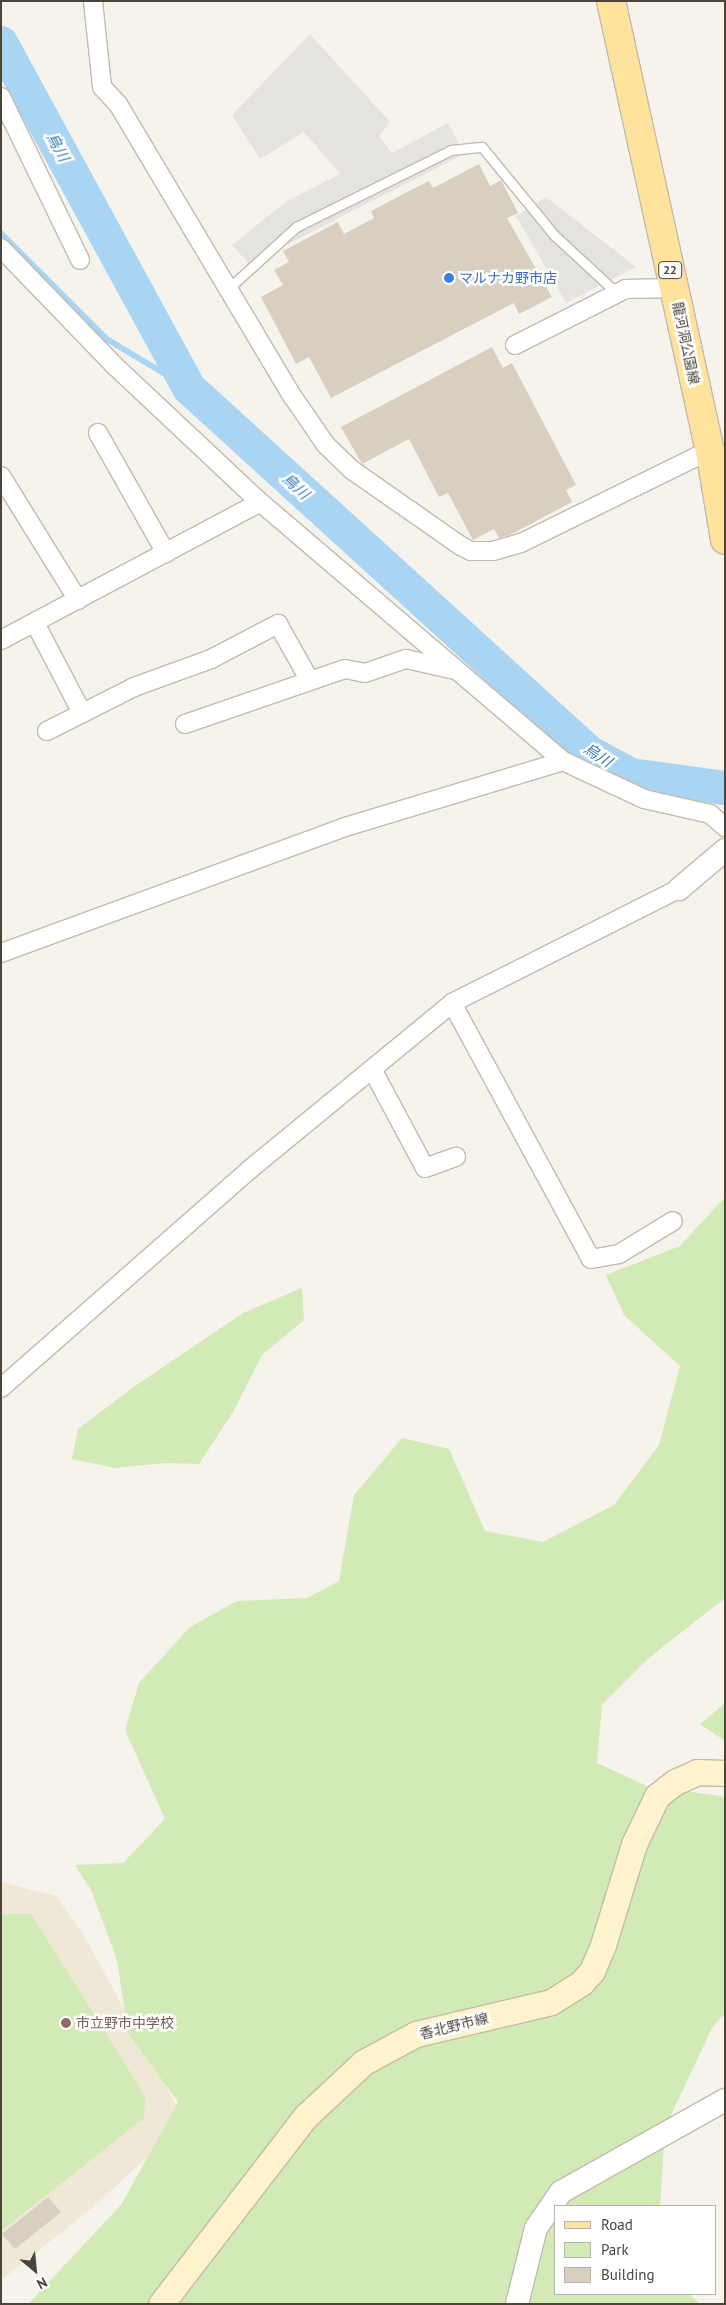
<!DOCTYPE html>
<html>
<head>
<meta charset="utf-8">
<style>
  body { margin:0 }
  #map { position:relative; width:726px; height:2305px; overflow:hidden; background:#f6f3ec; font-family:"PT Sans","Noto Sans JP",sans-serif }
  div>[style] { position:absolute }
  .education>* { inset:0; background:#efe8d6 }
  .green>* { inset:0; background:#d2eab5 }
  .parking>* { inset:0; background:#e5e3e0 }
  .stream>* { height:5.5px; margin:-2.75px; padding:0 2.75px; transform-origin:2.75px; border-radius:2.75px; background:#a9d4f2 }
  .river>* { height:34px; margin:-17px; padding:0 17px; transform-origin:17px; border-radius:17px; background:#a9d4f2 }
  .building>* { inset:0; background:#d8cfc1 }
  .roads { filter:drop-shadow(1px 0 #c2bbae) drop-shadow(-1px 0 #c2bbae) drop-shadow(0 1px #c2bbae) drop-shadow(0 -1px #c2bbae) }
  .service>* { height:9px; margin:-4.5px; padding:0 4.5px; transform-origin:4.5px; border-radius:4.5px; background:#fff }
  .minor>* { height:18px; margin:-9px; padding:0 9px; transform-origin:9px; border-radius:9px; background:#fff }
  .tertiary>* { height:22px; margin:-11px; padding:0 11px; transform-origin:11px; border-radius:11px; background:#fff }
  .secondary>* { height:25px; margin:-12.5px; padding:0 12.5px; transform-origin:12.5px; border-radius:12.5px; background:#fff3cd }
  .primary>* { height:28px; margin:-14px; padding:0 14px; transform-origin:14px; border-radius:14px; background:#ffe39c }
  .dots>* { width:14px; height:14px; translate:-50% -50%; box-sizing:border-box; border:2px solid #fff; border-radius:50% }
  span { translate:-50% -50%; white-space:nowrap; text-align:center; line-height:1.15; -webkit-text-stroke:5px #fff; paint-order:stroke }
  .shield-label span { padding:1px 4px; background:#fff; border:1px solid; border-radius:4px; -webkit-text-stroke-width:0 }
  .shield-label { font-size:12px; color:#4b4439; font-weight:700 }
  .shop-label { font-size:14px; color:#366cbe }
  .left { translate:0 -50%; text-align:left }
  .street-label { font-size:14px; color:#4b4439 }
  .education-label { font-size:14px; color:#785e54 }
  .water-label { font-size:15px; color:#2e7ab2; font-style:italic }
  .frame { position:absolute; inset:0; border:2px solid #4b4439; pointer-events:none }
  .legend { position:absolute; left:554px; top:2205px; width:162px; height:90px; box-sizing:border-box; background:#fff; border:1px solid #b7b4b0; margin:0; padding:6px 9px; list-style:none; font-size:15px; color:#4b4439 }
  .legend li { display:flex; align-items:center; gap:10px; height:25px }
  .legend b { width:25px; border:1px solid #b7b4b0 }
  .north { position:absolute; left:10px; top:2245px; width:50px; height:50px; -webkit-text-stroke:4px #fff; paint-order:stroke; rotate:152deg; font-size:14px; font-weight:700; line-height:20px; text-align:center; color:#4b4439 }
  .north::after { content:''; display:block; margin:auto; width:18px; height:22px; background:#4b4439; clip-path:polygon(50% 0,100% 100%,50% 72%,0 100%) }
</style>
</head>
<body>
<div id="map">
  <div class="education">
    <i style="clip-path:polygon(1px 1882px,56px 1896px,85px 1937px,178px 2109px,175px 2131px,91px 2209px,1px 2280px)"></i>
  </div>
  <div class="green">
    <i style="clip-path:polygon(725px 1197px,725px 1598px,650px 1657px,602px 1705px,597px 1763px,647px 1786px,721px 1796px,725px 1800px,725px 2013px,712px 2028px,665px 2128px,660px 2206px,555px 2206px,555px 2294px,689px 2294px,700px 2304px,28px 2304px,121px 2205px,178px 2102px,128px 2033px,117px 1960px,91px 1890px,75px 1865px,123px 1863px,165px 1819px,125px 1730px,139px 1683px,190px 1627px,237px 1601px,307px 1598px,339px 1581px,354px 1495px,402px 1438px,449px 1449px,485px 1531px,543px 1542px,614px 1505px,659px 1445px,680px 1366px,624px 1315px,606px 1275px,680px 1246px)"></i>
    <i style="clip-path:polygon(302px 1288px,304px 1320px,262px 1355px,233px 1412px,199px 1464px,166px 1463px,115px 1468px,72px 1459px,78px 1429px,135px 1386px,243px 1313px)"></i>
    <i style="clip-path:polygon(725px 1703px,725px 1741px,700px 1724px)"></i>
    <i style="clip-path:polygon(1px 1914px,31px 1914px,145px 2096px,144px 2118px,1px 2231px)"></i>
  </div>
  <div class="parking">
    <i style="clip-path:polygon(310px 34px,390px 122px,379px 136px,392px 153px,448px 123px,464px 154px,282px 247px,255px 270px,232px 245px,287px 201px,340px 174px,304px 132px,260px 159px,232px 115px)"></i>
    <i style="clip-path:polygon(546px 197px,636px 267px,566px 303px,516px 216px)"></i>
  </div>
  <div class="stream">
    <i style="left:1px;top:233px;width:150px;rotate:45deg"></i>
    <i style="left:107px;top:339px;width:96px;rotate:30.9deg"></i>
  </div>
  <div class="river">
    <i style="left:1px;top:43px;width:393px;rotate:61.4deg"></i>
    <i style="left:189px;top:388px;width:542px;rotate:42.31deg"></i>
    <i style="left:590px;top:753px;width:47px;rotate:28.2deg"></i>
    <i style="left:631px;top:775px;width:95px;rotate:7.9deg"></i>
  </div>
  <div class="building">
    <i style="clip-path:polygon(479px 164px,490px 186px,501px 180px,518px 213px,507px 218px,552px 297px,519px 314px,514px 303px,331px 398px,309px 357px,296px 364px,261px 297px,283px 285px,274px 270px,289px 262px,283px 251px,338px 222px,344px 234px,374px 218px,371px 211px,407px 192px,429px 181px,433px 188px)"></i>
    <i style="clip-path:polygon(492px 347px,503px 368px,512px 363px,576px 485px,566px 490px,572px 502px,510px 535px,499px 538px,494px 529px,473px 540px,448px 493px,439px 497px,409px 439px,362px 464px,341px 427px)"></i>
    <i style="clip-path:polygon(48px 2197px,61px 2212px,15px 2249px,2px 2234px)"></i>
  </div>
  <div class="roads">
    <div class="service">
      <i style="left:229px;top:288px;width:91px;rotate:-42.3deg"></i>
      <i style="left:296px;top:227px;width:173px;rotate:-26.4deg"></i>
      <i style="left:451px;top:150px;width:31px;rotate:-6deg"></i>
      <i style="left:482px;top:147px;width:114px;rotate:50.7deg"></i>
      <i style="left:554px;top:235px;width:87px;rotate:42.7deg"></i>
    </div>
    <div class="minor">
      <i style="left:93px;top:1px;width:86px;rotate:84deg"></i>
      <i style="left:102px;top:87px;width:23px;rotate:47deg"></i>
      <i style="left:118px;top:104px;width:341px;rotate:59.2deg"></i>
      <i style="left:293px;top:397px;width:58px;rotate:55.5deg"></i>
      <i style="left:326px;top:445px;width:36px;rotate:44deg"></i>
      <i style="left:352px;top:470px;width:133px;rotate:34.9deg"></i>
      <i style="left:461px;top:546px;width:11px;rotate:27deg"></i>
      <i style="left:471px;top:551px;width:22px"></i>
      <i style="left:493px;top:551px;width:29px;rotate:-16deg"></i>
      <i style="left:521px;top:543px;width:211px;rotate:-26.2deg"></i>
      <i style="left:1px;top:97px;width:181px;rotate:64.1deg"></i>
      <i style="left:1px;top:248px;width:165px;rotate:46deg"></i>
      <i style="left:116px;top:367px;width:197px;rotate:43.2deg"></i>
      <i style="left:260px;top:502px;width:399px;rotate:40.5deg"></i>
      <i style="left:563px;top:761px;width:89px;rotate:25.1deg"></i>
      <i style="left:644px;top:799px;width:68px;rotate:12.8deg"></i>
      <i style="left:710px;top:814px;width:20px;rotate:41deg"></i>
      <i style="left:515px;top:345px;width:124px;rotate:-26.8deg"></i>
      <i style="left:626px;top:289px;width:48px;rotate:-1.2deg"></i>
      <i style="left:98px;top:433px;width:138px;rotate:60.5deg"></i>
      <i style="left:1px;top:476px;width:146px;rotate:58.2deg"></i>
      <i style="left:35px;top:623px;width:102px;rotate:62.4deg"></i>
      <i style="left:1px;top:640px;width:293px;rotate:-28deg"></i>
      <i style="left:185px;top:724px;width:169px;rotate:-19deg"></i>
      <i style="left:345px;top:669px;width:20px;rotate:11deg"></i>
      <i style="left:365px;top:673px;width:43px;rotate:-18.9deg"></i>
      <i style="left:406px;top:659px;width:50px;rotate:12.7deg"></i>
      <i style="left:47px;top:731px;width:97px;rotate:-26.8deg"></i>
      <i style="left:134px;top:687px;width:82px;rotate:-20deg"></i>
      <i style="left:211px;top:659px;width:76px;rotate:-27.6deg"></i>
      <i style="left:278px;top:624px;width:65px;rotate:60.7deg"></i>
      <i style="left:1px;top:953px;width:366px;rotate:-20.1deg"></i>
      <i style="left:345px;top:827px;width:228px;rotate:-16.8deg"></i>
      <i style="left:452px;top:1003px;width:291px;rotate:61.5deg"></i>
      <i style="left:591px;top:1259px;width:28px;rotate:-10deg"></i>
      <i style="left:619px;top:1254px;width:63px;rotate:-31.4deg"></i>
      <i style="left:372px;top:1069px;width:112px;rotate:61.8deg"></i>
      <i style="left:425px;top:1168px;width:33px;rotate:-20deg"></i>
      <i style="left:1px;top:1388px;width:330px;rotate:-41.3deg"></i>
      <i style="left:249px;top:1170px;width:263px;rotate:-39.4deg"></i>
      <i style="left:452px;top:1003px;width:254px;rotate:-26.7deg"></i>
    </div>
    <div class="tertiary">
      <i style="left:679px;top:889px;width:60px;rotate:-40.3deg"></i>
      <i style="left:517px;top:2304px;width:78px;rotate:-76deg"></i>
      <i style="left:536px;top:2228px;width:44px;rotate:-55.2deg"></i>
      <i style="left:561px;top:2192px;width:188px;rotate:-29.3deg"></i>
    </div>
    <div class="secondary">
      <i style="left:161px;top:2304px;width:237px;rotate:-52.4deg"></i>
      <i style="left:306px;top:2116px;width:79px;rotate:-43deg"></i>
      <i style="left:364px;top:2062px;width:59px;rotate:-28.3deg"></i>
      <i style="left:416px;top:2034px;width:139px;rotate:-13.3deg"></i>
      <i style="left:551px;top:2002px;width:36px;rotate:-32deg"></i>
      <i style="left:581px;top:1983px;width:16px;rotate:-47deg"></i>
      <i style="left:592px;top:1971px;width:28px;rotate:-67deg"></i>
      <i style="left:603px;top:1945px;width:106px;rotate:-72.9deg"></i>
      <i style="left:634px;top:1844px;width:53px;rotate:-64.4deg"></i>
      <i style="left:657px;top:1796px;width:23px;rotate:-38deg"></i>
      <i style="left:675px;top:1782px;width:24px;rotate:-24deg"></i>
      <i style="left:697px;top:1772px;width:28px;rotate:2deg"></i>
    </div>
    <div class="primary">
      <i style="left:611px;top:1px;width:460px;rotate:77.6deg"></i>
      <i style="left:710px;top:450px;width:91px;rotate:80.5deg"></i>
    </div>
  </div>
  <div class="dots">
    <i style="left:449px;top:278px;background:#3f7fe0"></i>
    <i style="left:66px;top:2023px;background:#8d6e63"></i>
  </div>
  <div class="shield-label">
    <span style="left:670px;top:270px">22</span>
  </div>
  <div class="shop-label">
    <span class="left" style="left:459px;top:278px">マルナカ野市店</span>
  </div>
  <div class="street-label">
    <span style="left:686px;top:343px;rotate:78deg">龍河洞公園線</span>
    <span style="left:454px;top:2026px;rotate:-14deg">香北野市線</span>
  </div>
  <div class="education-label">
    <span class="left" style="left:76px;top:2023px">市立野市中学校</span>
  </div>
  <div class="water-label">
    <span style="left:58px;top:147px;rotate:61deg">烏川</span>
    <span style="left:296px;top:486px;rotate:42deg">烏川</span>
    <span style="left:598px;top:755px;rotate:33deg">烏川</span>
  </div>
  <div class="frame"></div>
  <ul class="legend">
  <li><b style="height:6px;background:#ffe39c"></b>Road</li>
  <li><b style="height:14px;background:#d2eab5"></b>Park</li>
  <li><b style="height:14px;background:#d8cfc1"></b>Building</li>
  </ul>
  <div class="north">N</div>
</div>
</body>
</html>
